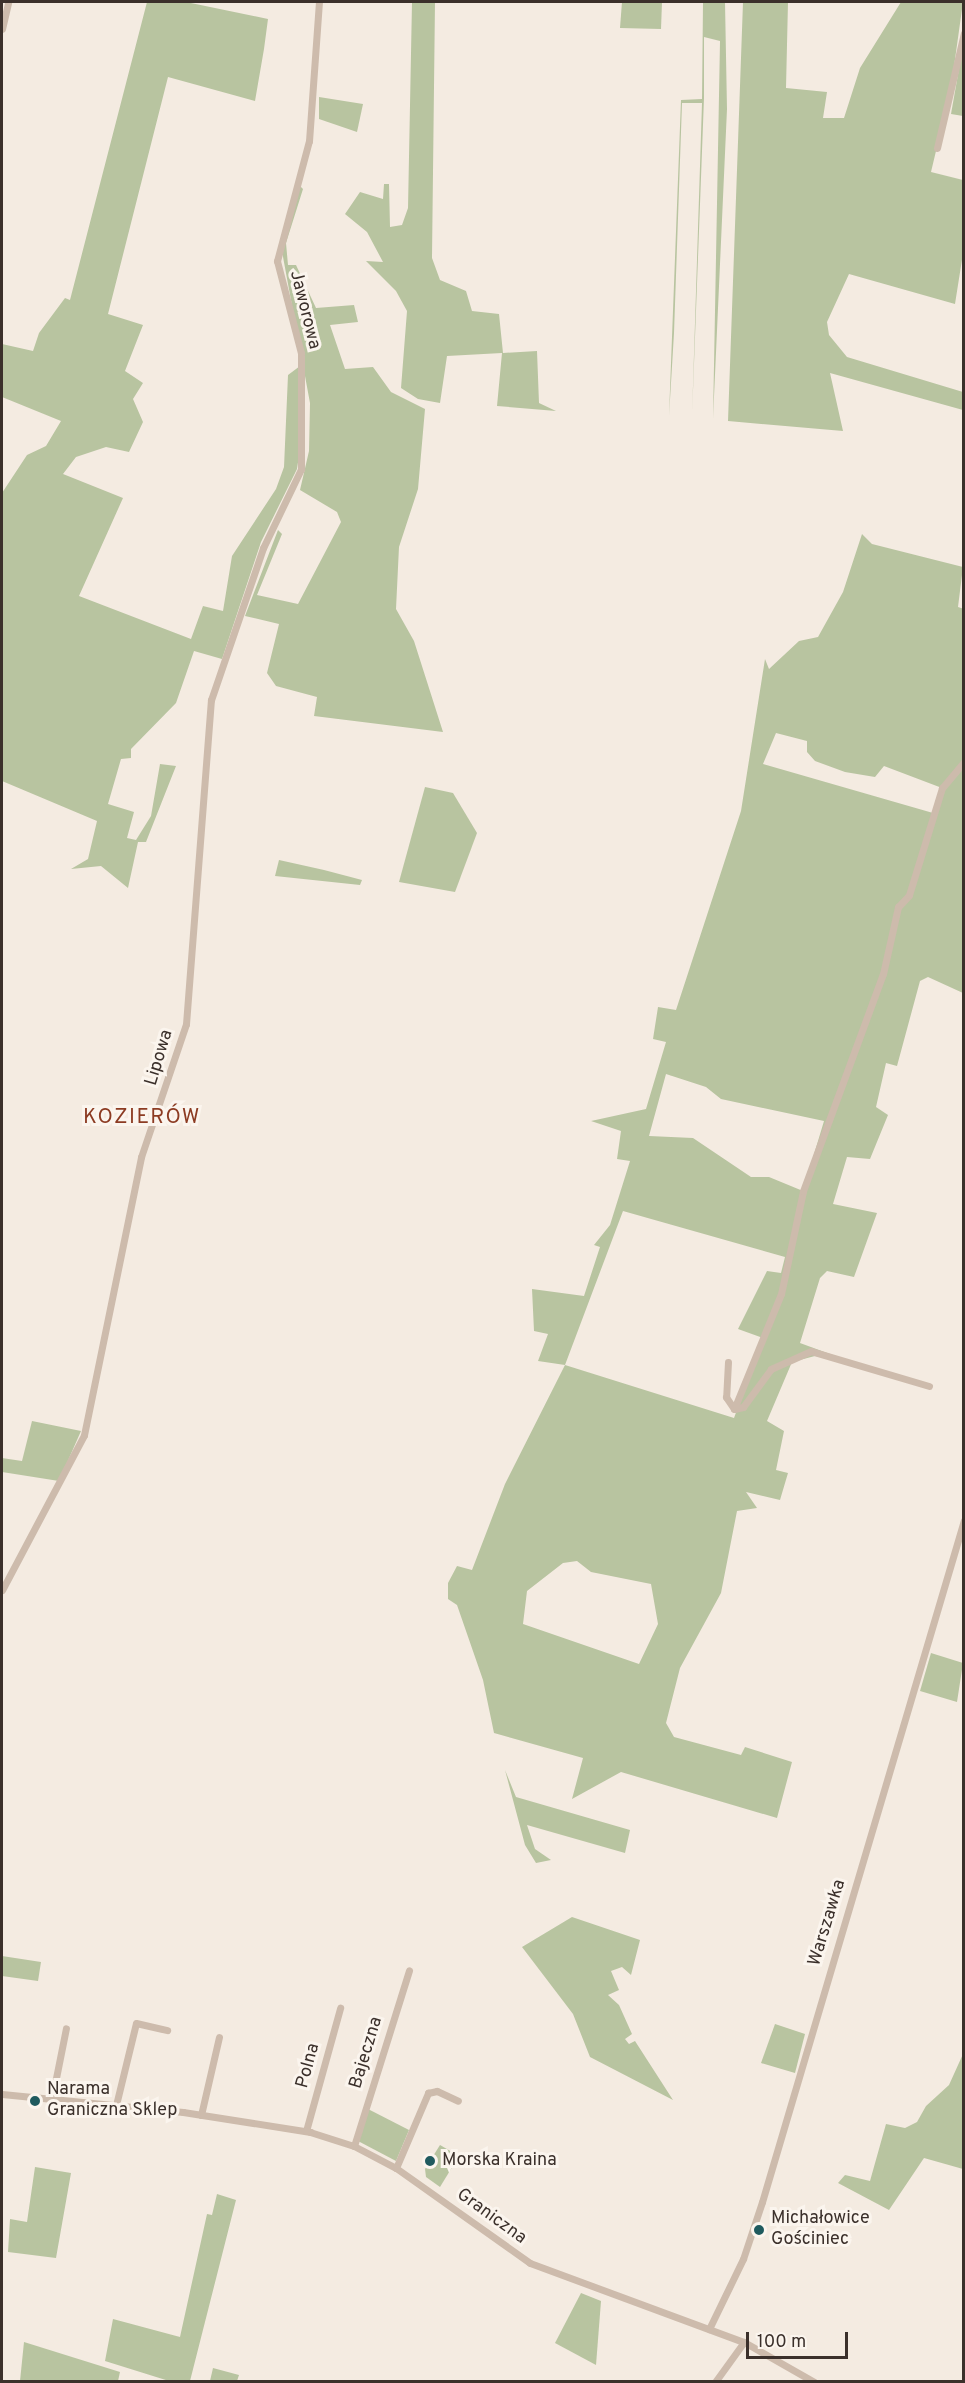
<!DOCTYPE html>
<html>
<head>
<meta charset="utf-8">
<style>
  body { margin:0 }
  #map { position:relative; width:965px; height:2383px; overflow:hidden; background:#f4ebe1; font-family:Overpass,sans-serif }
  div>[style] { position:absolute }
  .green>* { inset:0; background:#b8c4a0 }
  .minor>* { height:7px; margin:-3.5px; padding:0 3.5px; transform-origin:3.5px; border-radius:3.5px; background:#cdbbac }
  .dots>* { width:16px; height:16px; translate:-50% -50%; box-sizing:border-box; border:3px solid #fbf5ee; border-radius:50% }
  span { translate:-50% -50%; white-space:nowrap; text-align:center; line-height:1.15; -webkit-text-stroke:6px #fbf5ee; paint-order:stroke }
  .street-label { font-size:18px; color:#3b302b }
  .poi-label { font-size:18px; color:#3b302b }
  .left { translate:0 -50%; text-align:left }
  .quarter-label { font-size:21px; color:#8c3b22; letter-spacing:1.5px }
  .frame { position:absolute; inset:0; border:3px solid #3b302b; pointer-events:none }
  .scale { position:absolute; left:746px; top:2332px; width:102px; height:27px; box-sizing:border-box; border:3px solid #3b302b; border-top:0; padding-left:8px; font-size:18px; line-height:21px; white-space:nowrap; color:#3b302b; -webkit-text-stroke:4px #fbf5ee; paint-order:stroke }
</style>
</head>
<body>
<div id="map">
  <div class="green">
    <i style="clip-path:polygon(147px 2px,186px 2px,268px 19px,264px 49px,255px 101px,168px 77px,108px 314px,143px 325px,125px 371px,143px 383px,133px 399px,143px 422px,129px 452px,106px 447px,76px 457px,63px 474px,123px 498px,79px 596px,191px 639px,203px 606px,223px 611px,232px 556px,276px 489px,284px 467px,288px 375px,300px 366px,302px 435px,297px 469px,261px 542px,222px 659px,194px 651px,176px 703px,131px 749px,131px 758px,121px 759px,108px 804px,134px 812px,127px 838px,136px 840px,151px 816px,160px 764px,176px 766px,146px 842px,138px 842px,128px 888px,101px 866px,71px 869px,88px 859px,97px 821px,2px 781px,2px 493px,27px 455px,46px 446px,61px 421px,2px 397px,2px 344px,33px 351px,39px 333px,65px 298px,70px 300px)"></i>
    <i style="clip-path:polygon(412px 2px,435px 2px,432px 258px,440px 280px,466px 291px,472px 311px,499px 314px,503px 353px,537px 351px,539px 403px,556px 411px,497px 406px,502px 353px,447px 356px,440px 403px,418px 399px,401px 388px,407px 311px,396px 291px,366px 261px,383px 262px,367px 232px,345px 214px,360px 192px,383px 199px,384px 184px,389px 184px,390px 227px,402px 225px,408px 208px)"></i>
    <i style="clip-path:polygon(622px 2px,662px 2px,661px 29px,620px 28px)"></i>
    <i style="clip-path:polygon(703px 2px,725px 2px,727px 109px,713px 419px,720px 41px,704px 37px,704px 98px,692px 417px,702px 103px,682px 103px,674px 333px,669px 416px,681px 100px,702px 99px)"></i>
    <i style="clip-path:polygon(743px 2px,788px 2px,786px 88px,827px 92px,823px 118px,844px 118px,860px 68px,901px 2px,963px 2px,951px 88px,931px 172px,963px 180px,964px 247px,955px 304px,849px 274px,827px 322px,829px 335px,847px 357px,963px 392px,963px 410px,830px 373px,843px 431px,728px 421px)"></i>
    <i style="clip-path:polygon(963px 46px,963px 116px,951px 114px)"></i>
    <i style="clip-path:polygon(319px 97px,363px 104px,357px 132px,319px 119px)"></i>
    <i style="clip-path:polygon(299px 185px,303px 189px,286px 243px,288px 265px,296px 265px,316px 308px,354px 305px,358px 322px,330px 325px,345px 369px,373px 367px,391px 392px,425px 409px,418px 489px,399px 547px,396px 609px,414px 641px,443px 732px,314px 716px,317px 697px,276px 686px,267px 673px,279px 624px,245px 616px,278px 530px,282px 534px,257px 595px,298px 604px,341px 522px,337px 512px,300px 490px,309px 451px,310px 403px,281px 246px)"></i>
    <i style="clip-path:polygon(evenodd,862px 534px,872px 544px,963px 567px,958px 607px,964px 609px,963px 993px,928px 977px,920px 981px,897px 1066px,886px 1063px,876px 1107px,888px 1115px,870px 1159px,847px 1157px,833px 1204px,877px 1213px,854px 1277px,827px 1271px,820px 1278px,800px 1343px,849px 1361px,815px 1356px,792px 1362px,767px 1421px,784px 1431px,776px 1470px,788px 1473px,780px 1500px,746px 1492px,757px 1508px,737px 1511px,721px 1593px,680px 1668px,666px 1723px,674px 1737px,741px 1755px,745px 1747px,792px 1762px,777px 1818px,621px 1772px,572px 1799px,583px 1758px,494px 1733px,483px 1680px,457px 1605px,448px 1599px,448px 1583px,457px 1566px,472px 1570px,505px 1484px,565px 1365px,538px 1361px,548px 1334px,534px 1331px,532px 1289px,584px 1296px,600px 1247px,594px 1245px,610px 1225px,630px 1161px,617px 1159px,621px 1131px,591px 1121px,646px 1109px,666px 1042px,653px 1039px,658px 1007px,676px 1010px,741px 811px,765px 659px,769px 669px,799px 641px,818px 637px,843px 592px,862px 534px,776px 733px,807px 741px,807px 752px,815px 761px,845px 772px,875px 777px,884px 766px,942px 788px,933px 813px,763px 764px,776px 733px,862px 534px,666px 1074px,706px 1087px,721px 1099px,824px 1121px,803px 1191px,769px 1177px,751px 1177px,693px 1138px,649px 1136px,666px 1074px,862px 534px,623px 1211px,785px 1257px,781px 1273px,767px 1271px,738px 1329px,763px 1338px,734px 1418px,565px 1365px,623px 1211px,862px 534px,577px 1561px,591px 1572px,651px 1584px,658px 1624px,639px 1664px,523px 1624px,527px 1591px,563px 1563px,577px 1561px)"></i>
    <i style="clip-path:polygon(425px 787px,453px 793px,477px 833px,455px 892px,399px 882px)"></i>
    <i style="clip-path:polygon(279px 860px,324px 870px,362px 880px,360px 885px,275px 876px)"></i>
    <i style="clip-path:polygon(32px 1421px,81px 1431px,59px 1481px,2px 1472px,2px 1458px,22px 1461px)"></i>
    <i style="clip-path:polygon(931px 1653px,963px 1663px,957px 1702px,920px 1691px)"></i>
    <i style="clip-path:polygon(505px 1770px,516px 1797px,630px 1830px,625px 1853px,527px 1825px,535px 1849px,551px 1860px,536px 1863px,525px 1845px)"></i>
    <i style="clip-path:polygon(572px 1917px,640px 1940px,631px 1975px,622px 1967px,611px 1971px,619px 1990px,608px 1995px,619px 2005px,632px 2034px,625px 2039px,629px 2044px,635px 2041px,673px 2100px,590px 2057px,573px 2014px,522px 1947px)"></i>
    <i style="clip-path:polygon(2px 1956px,41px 1962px,38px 1981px,2px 1976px)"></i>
    <i style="clip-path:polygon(775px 2024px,805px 2034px,795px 2073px,761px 2063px)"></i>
    <i style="clip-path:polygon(963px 2054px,963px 2169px,924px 2158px,889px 2210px,838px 2183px,845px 2175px,870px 2181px,886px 2124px,905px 2128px,917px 2122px,926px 2106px,949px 2085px)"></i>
    <i style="clip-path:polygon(368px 2109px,409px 2130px,396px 2161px,358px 2141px)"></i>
    <i style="clip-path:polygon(440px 2145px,459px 2156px,440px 2187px,426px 2177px,425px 2169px)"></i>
    <i style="clip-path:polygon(35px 2167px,71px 2173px,56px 2258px,8px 2252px,10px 2219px,27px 2222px)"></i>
    <i style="clip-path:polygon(217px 2194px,236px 2200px,190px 2381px,169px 2381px,105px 2361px,113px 2319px,180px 2337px,207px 2214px,212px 2215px)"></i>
    <i style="clip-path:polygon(581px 2293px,601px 2301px,596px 2365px,555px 2343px)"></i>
    <i style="clip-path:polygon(24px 2342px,120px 2372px,118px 2381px,20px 2381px)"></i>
    <i style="clip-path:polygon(213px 2368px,239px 2375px,237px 2381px,210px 2381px)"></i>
  </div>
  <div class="minor">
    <i style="left:2px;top:29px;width:28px;rotate:-77deg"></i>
    <i style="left:937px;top:148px;width:118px;rotate:-76.8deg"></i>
    <i style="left:728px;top:1362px;width:35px;rotate:93deg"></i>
    <i style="left:726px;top:1397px;width:14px;rotate:56deg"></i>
    <i style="left:929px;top:1386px;width:123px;rotate:-163.5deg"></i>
    <i style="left:811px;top:1351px;width:44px;rotate:155.8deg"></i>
    <i style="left:771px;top:1369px;width:47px;rotate:126.4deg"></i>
    <i style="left:743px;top:1407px;width:9px;rotate:167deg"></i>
    <i style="left:734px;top:1409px;width:124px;rotate:-67.8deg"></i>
    <i style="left:781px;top:1294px;width:105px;rotate:-77.9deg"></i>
    <i style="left:803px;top:1191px;width:231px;rotate:-69.8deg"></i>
    <i style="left:883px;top:974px;width:69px;rotate:-77.4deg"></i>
    <i style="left:898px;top:907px;width:16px;rotate:-47deg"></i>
    <i style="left:909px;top:895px;width:112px;rotate:-72.9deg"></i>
    <i style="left:942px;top:788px;width:34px;rotate:-50deg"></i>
    <i style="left:2px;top:1590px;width:175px;rotate:-62.1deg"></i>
    <i style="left:84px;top:1435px;width:284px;rotate:-78.4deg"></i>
    <i style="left:141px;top:1157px;width:140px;rotate:-71.3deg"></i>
    <i style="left:186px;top:1024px;width:325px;rotate:-85.6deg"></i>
    <i style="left:211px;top:700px;width:161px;rotate:-71.1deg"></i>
    <i style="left:263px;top:548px;width:88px;rotate:-64.3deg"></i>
    <i style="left:301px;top:469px;width:116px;rotate:-90deg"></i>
    <i style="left:301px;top:353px;width:95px;rotate:-104.6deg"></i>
    <i style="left:277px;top:261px;width:124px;rotate:-75.1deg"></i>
    <i style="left:309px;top:141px;width:139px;rotate:-85.9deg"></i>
    <i style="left:2px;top:2094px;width:182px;rotate:5.7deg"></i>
    <i style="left:183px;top:2112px;width:129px;rotate:8.9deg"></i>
    <i style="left:310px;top:2132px;width:46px;rotate:17.7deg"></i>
    <i style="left:354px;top:2146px;width:47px;rotate:27.6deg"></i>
    <i style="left:396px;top:2168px;width:164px;rotate:35.3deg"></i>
    <i style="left:530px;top:2263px;width:228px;rotate:20.3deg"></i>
    <i style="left:744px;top:2342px;width:81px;rotate:29.7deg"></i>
    <i style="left:52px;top:2098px;width:71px;rotate:-78.7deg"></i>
    <i style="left:116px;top:2105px;width:84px;rotate:-76.3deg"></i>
    <i style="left:136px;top:2023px;width:32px;rotate:13deg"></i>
    <i style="left:201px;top:2115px;width:80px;rotate:-77deg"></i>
    <i style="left:306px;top:2131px;width:128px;rotate:-74.5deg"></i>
    <i style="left:354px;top:2146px;width:184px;rotate:-72.6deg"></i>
    <i style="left:396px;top:2168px;width:82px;rotate:-66.9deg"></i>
    <i style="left:428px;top:2093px;width:9px;rotate:-13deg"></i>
    <i style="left:437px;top:2091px;width:23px;rotate:25deg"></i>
    <i style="left:709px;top:2329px;width:78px;rotate:-64.1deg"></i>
    <i style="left:743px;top:2259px;width:60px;rotate:-71.6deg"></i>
    <i style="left:762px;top:2202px;width:711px;rotate:-73.5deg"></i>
    <i style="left:715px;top:2382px;width:49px;rotate:-54.1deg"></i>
  </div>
  <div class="dots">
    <i style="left:35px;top:2101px;background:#1f5a5e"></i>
    <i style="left:430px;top:2161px;background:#1f5a5e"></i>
    <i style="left:759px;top:2230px;background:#1f5a5e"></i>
  </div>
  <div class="street-label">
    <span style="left:304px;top:310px;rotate:76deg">Jaworowa</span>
    <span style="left:160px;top:1058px;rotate:-73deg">Lipowa</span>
    <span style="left:828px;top:1923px;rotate:-73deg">Warszawka</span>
    <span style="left:367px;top:2053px;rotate:-73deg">Bajeczna</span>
    <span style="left:309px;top:2066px;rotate:-75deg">Polna</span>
    <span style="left:491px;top:2217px;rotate:36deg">Graniczna</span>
  </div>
  <div class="poi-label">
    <span class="left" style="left:47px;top:2101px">Narama<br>Graniczna Sklep</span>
    <span class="left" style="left:442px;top:2161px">Morska Kraina</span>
    <span class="left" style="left:771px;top:2230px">Michałowice<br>Gościniec</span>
  </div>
  <div class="quarter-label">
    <span style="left:142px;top:1118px">KOZIERÓW</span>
  </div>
  <div class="frame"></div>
  <div class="scale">100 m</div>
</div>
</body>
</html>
